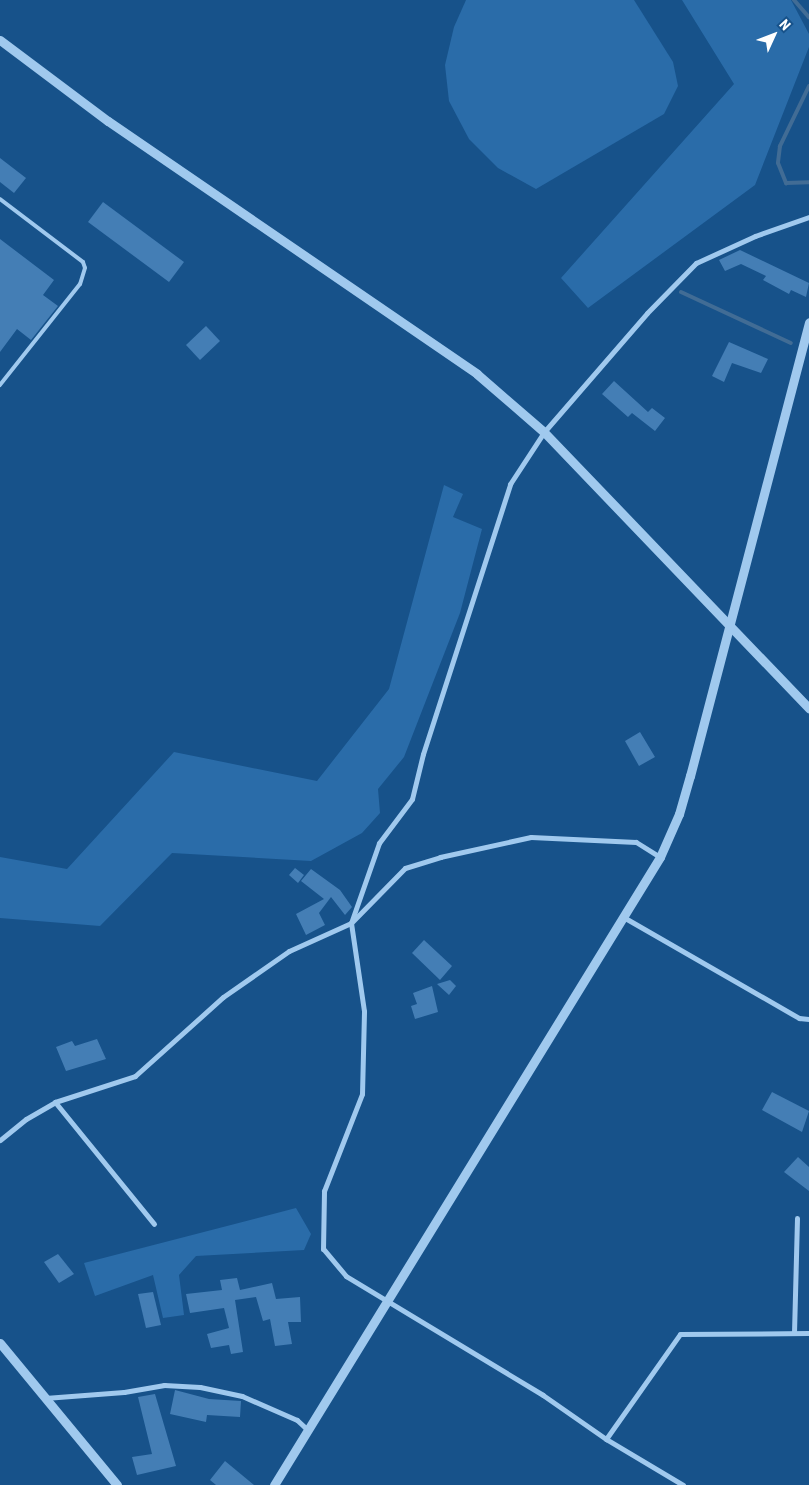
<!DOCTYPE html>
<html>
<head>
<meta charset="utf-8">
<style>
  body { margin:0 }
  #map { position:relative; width:809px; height:1485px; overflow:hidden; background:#17528a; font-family:"Roboto Condensed",sans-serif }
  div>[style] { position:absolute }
  .green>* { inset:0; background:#2a6ca9 }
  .stream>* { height:4px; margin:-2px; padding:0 2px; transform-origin:2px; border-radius:2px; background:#416c95 }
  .building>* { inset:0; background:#447eb5 }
  .service>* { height:4px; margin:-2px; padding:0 2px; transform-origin:2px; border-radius:2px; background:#a0c9ee }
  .minor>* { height:5px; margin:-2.5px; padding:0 2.5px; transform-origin:2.5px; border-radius:2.5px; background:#a0c9ee }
  .tertiary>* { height:9px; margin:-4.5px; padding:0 4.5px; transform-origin:4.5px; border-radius:4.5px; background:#a0c9ee }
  span { translate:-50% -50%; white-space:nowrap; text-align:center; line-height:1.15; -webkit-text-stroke:4px #17528a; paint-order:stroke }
  .north { position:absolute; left:749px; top:10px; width:50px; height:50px; -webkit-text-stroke:4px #17528a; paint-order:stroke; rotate:47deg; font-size:14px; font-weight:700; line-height:20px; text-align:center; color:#fff }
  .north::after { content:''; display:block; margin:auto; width:18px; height:22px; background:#fff; clip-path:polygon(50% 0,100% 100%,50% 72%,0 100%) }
</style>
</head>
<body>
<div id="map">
  <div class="green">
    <i style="clip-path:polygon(466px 0,634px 0,673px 62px,678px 86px,664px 114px,536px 189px,498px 168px,469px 139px,449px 101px,445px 65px,454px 27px)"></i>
    <i style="clip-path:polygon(682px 0,791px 0,809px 34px,809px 47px,755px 185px,588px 308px,561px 278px,734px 84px)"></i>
    <i style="clip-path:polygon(444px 485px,463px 494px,453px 517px,482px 529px,460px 613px,404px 757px,378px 789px,380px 813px,362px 833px,311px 861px,172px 853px,100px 926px,0 918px,0 857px,67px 869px,174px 752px,317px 781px,389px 689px)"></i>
    <i style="clip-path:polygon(296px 1208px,311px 1234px,304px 1250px,196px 1256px,179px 1275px,184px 1315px,163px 1318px,153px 1275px,95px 1296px,84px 1263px)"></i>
  </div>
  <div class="stream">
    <i style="left:794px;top:0;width:23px;rotate:49deg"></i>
    <i style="left:809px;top:86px;width:67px;rotate:115.8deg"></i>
    <i style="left:780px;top:146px;width:17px;rotate:97deg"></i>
    <i style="left:778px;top:163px;width:22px;rotate:68deg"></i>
    <i style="left:786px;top:183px;width:23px;rotate:-2deg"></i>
    <i style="left:681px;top:292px;width:121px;rotate:24.9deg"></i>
  </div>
  <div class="building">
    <i style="clip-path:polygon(0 158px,26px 178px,14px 193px,0 182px)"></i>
    <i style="clip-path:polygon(103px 202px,184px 262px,169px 282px,88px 222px)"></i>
    <i style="clip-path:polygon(0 239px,54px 280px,43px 295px,58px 306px,31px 340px,17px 329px,0 352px)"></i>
    <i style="clip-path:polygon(740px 250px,809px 283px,806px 297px,791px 290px,789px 294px,763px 280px,766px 276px,741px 264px,725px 271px,719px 260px)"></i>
    <i style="clip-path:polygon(206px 326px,220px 341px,200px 360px,186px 345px)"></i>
    <i style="clip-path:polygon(729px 342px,768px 359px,761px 373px,732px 363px,724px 382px,712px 376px)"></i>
    <i style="clip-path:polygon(614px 381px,648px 412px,652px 408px,665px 418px,655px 431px,632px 413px,628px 417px,602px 394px)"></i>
    <i style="clip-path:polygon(640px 732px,655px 757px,639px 766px,625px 741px)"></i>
    <i style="clip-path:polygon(295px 868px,304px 875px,298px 883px,289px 875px)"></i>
    <i style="clip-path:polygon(311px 869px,340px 890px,352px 907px,345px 915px,331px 897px,319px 913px,325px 925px,306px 935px,296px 914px,324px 899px,301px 881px)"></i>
    <i style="clip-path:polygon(424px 940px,452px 966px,440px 980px,412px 953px)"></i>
    <i style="clip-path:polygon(450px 980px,456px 986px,449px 995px,437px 984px)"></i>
    <i style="clip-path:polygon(432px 986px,438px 1012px,415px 1019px,411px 1006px,417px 1004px,413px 993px)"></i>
    <i style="clip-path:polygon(97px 1039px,106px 1059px,66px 1071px,56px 1047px,72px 1041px,75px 1046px)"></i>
    <i style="clip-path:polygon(772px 1092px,809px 1111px,802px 1132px,762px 1110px)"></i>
    <i style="clip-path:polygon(798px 1157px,809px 1167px,809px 1191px,784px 1172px)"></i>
    <i style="clip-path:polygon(58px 1254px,74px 1274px,59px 1283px,44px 1262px)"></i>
    <i style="clip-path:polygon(237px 1278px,240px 1290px,272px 1283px,276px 1299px,300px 1297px,301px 1322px,288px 1322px,292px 1344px,275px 1346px,270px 1319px,263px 1321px,256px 1297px,235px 1300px,243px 1352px,231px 1354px,229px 1345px,211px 1348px,207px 1334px,229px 1328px,224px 1308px,190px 1313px,186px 1294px,222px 1290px,220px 1280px)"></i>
    <i style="clip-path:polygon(153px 1292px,161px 1325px,146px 1328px,138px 1294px)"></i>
    <i style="clip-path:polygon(175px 1390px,209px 1399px,241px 1401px,240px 1417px,207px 1415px,206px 1422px,170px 1414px)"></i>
    <i style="clip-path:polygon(155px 1394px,176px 1466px,137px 1475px,132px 1457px,152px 1454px,138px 1397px)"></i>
    <i style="clip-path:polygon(225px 1461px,254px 1485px,216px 1485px,210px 1480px)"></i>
  </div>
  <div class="service">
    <i style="left:0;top:199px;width:104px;rotate:37.2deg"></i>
    <i style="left:83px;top:262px;width:6px;rotate:72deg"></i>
    <i style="left:85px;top:268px;width:17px;rotate:107deg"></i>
    <i style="left:80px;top:284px;width:129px;rotate:128.4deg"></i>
  </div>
  <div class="minor">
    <i style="left:625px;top:918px;width:201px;rotate:29.9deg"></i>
    <i style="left:799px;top:1018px;width:10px;rotate:6deg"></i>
    <i style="left:55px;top:1102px;width:157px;rotate:50.9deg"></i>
    <i style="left:0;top:1140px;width:33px;rotate:-39deg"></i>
    <i style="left:26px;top:1119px;width:34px;rotate:-30deg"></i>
    <i style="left:55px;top:1102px;width:84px;rotate:-18deg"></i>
    <i style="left:135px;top:1076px;width:118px;rotate:-41.9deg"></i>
    <i style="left:223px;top:997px;width:80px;rotate:-34.9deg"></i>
    <i style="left:289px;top:951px;width:68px;rotate:-24.3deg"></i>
    <i style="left:351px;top:923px;width:77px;rotate:-45.5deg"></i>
    <i style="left:405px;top:868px;width:37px;rotate:-17deg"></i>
    <i style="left:440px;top:857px;width:93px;rotate:-12.4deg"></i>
    <i style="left:531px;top:837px;width:105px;rotate:2.7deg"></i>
    <i style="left:636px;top:842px;width:28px;rotate:32deg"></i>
    <i style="left:794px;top:1333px;width:115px;rotate:-88.5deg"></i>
    <i style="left:45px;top:1398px;width:79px;rotate:-4.3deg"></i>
    <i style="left:124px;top:1392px;width:41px;rotate:-9.9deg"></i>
    <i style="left:164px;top:1385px;width:36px;rotate:3deg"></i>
    <i style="left:200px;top:1387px;width:43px;rotate:12.1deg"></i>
    <i style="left:242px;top:1396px;width:60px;rotate:23.6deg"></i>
    <i style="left:297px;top:1420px;width:16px;rotate:43deg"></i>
    <i style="left:606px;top:1439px;width:128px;rotate:-54.8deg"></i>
    <i style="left:680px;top:1334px;width:129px;rotate:-0.4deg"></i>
    <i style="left:683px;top:1485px;width:90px;rotate:-149.1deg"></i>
    <i style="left:606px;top:1439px;width:77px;rotate:-145.1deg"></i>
    <i style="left:543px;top:1395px;width:230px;rotate:-148.9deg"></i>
    <i style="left:346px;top:1276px;width:35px;rotate:-130deg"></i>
    <i style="left:323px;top:1249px;width:58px;rotate:-89deg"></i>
    <i style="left:324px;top:1191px;width:104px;rotate:-68.6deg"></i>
    <i style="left:362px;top:1094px;width:83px;rotate:-88.6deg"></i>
    <i style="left:364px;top:1011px;width:89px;rotate:-98.4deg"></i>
    <i style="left:351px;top:923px;width:85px;rotate:-70.7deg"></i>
    <i style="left:379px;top:843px;width:55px;rotate:-53.1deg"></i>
    <i style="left:412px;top:799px;width:46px;rotate:-76.3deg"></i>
    <i style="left:423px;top:754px;width:284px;rotate:-72.1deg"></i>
    <i style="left:510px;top:484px;width:62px;rotate:-56.8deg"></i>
    <i style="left:544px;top:432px;width:157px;rotate:-49.1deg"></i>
    <i style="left:647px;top:313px;width:70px;rotate:-45.6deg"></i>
    <i style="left:696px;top:263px;width:65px;rotate:-24.6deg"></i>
    <i style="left:755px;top:236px;width:57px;rotate:-19.4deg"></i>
  </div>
  <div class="tertiary">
    <i style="left:0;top:40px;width:135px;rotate:36.9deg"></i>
    <i style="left:108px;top:121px;width:447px;rotate:34.4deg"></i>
    <i style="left:477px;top:374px;width:89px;rotate:40.9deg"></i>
    <i style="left:544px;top:432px;width:383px;rotate:46.2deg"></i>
    <i style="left:0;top:1343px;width:184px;rotate:50.5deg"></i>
    <i style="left:274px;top:1485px;width:737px;rotate:-58.42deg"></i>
    <i style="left:660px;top:857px;width:47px;rotate:-66.2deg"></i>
    <i style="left:679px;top:814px;width:40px;rotate:-74deg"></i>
    <i style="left:690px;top:776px;width:469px;rotate:-75.3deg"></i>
  </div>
  <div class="north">N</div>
</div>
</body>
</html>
